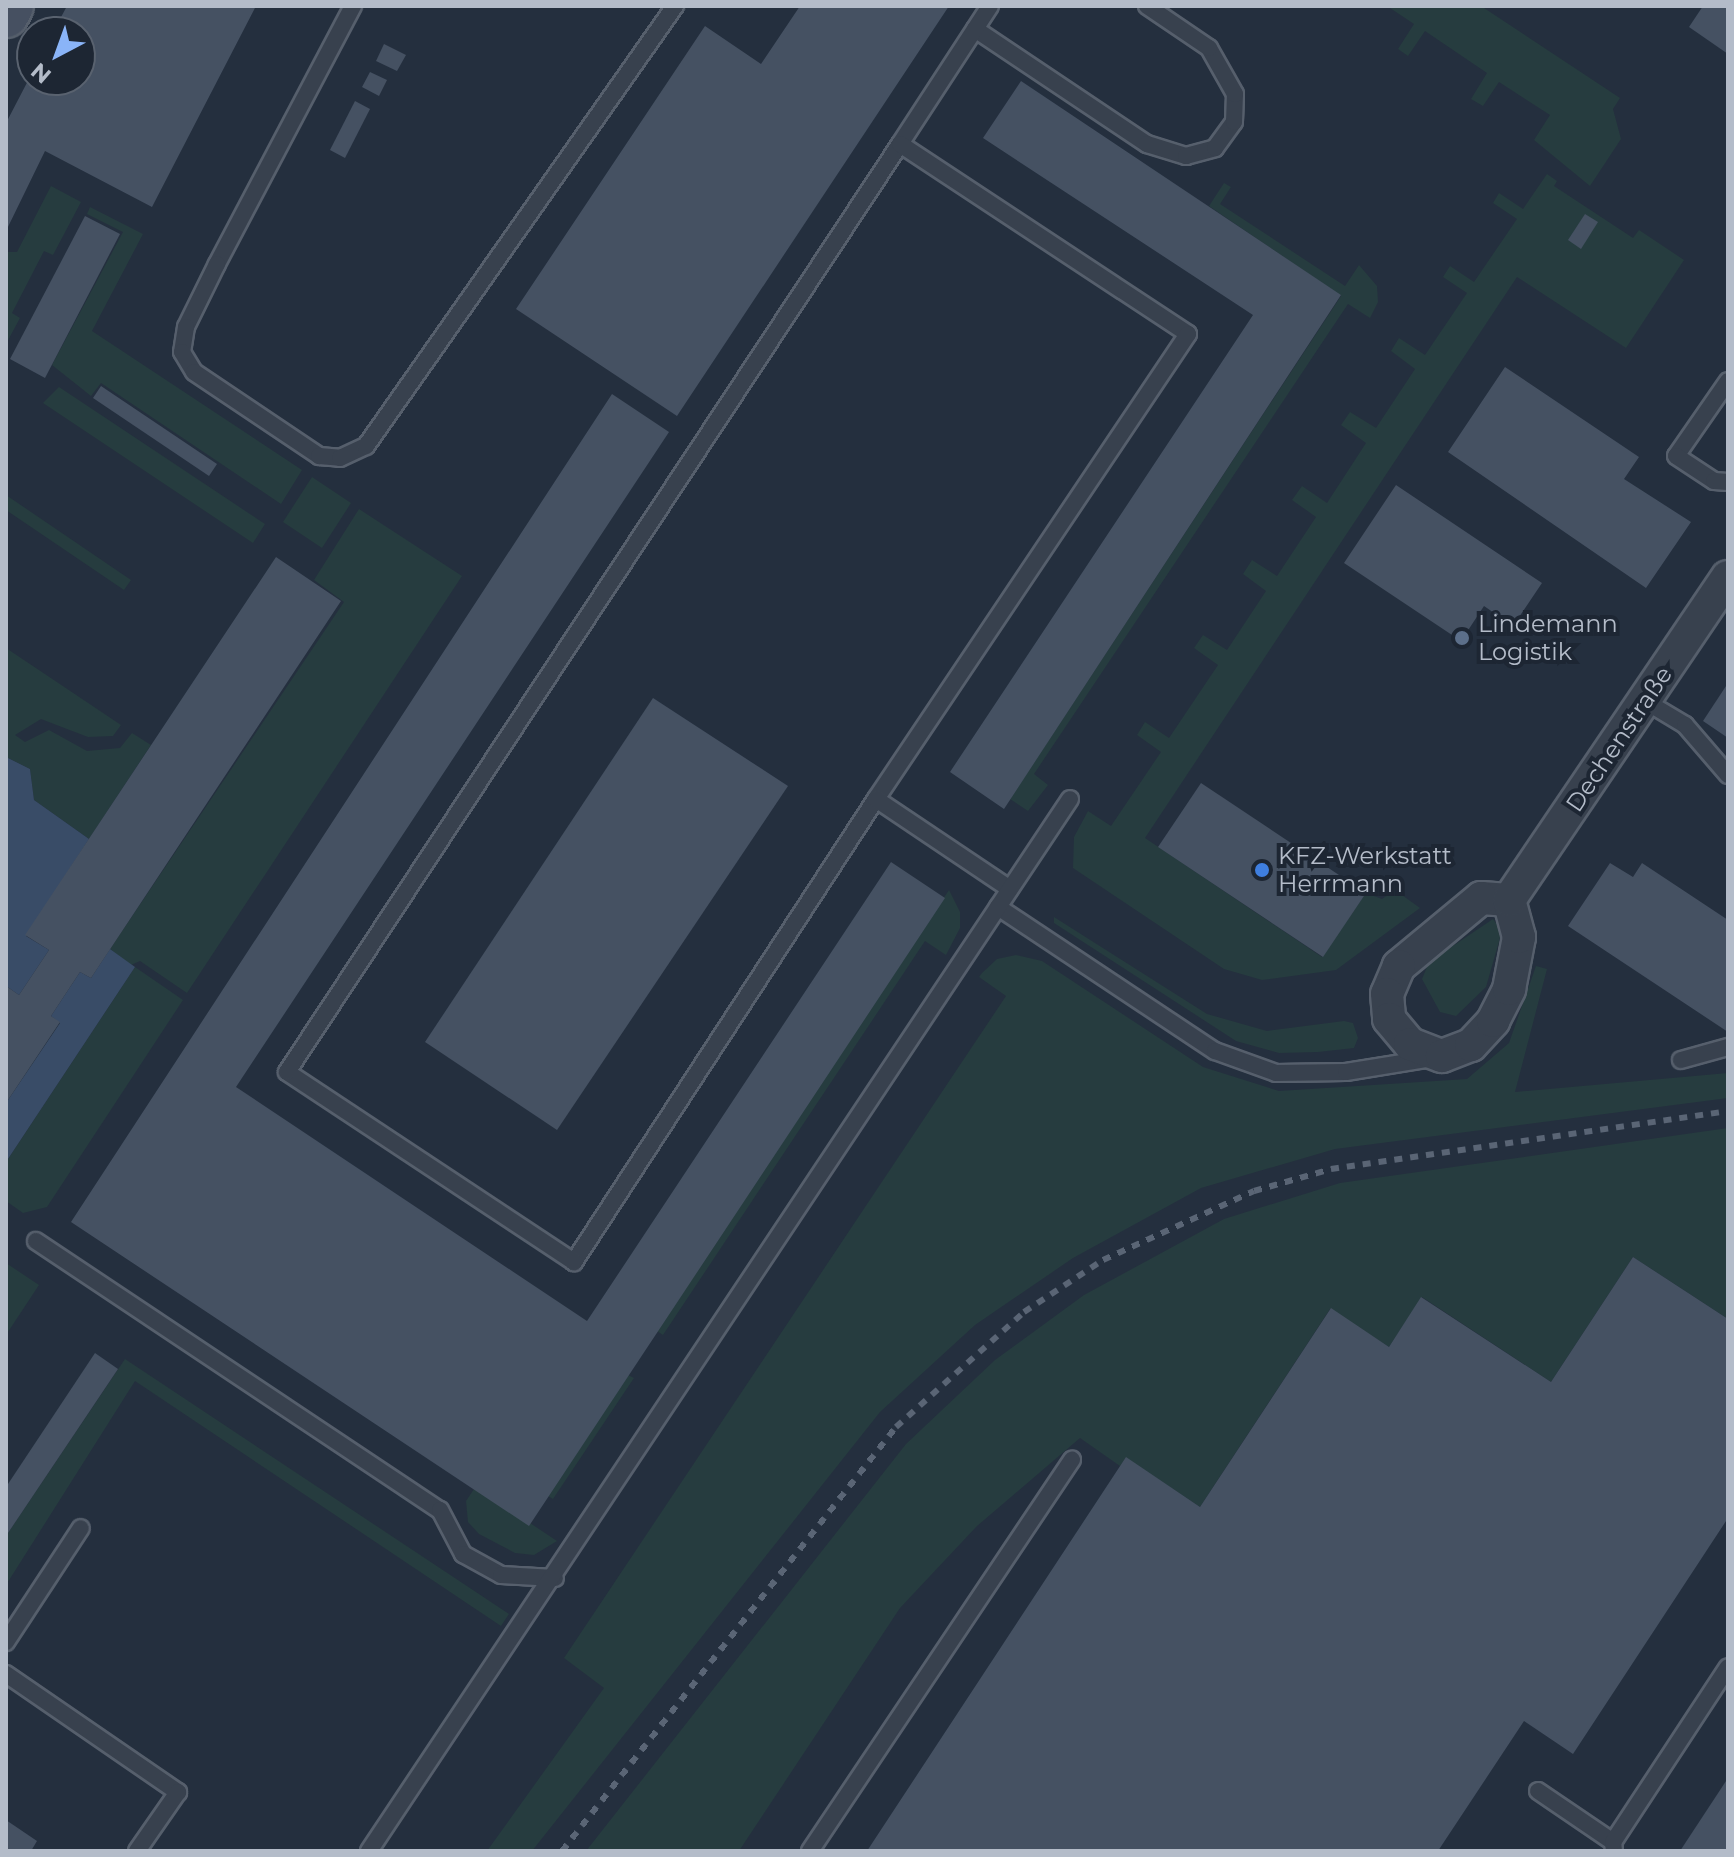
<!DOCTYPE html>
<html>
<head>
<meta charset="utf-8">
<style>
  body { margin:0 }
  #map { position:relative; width:1734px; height:1857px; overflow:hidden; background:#242f3e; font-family:Montserrat,sans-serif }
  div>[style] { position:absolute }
  .green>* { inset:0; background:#263c3f }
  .water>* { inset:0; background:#394c67 }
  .building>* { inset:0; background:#455162 }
  .roads { filter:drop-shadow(2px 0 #565f6c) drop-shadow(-2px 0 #565f6c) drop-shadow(0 2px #565f6c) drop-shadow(0 -2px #565f6c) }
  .lane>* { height:16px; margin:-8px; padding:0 8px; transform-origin:8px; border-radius:8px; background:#38414e }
  .street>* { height:32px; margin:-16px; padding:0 16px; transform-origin:16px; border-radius:16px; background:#38414e }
  .secondary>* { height:44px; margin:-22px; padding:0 22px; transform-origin:22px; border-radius:22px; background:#465061 }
  .rail>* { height:6px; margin-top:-3px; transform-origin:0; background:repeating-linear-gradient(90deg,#5a6575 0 8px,transparent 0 16px) }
  .dots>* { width:22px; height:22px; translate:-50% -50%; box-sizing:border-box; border:4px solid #1d2633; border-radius:50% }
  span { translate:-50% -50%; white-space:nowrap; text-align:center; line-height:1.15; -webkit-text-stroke:8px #1d2633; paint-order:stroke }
  .poi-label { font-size:24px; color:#b4bcc9 }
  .left { translate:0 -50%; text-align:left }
  .street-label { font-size:24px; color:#b4bcc9 }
  .frame { position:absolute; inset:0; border:8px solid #b4bcc9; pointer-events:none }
  .north { position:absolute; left:16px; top:16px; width:80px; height:80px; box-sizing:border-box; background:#1d2633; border:2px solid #59626f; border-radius:50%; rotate:221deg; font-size:22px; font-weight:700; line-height:32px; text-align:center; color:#b4bcc9 }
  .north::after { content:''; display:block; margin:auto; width:28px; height:36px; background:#8ab4f8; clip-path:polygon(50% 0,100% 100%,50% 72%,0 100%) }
</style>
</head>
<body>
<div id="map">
  <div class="green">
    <i style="clip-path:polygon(1387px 6px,1481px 6px,1620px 98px,1613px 109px,1621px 139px,1590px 186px,1534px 140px,1550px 115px,1499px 82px,1483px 106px,1471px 99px,1487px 73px,1425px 31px,1408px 56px,1398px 49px,1414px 24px)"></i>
    <i style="clip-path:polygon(1547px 174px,1557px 181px,1554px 186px,1633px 238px,1639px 230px,1684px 260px,1626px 348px,1517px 277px,1145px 838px,1322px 957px,1366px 893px,1382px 899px,1395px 890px,1420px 908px,1336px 970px,1262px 980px,1224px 969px,1073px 868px,1074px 837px,1088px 811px,1111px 826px,1161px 752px,1137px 735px,1145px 722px,1169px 738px,1218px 665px,1194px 648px,1203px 635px,1227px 650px,1266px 591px,1243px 574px,1252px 560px,1277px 576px,1316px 517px,1292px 500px,1302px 486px,1327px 503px,1366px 443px,1341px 425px,1350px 412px,1376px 428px,1415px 369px,1391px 351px,1399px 338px,1425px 355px,1467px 293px,1443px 277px,1450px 266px,1474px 282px,1517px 219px,1493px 203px,1499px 193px,1523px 209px)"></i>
    <i style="clip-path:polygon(1224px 183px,1231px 187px,1220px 204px,1345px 286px,1359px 265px,1377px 286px,1378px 302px,1370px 318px,1348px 304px,1034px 774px,1048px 785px,1028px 811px,1010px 799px,1341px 296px,1209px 206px)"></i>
    <i style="clip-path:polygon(51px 186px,81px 202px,53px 255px,44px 251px,12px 313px,20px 318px,6px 344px,6px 252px,17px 252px)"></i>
    <i style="clip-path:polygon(90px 207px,143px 234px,92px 331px,302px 470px,281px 504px,101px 383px,91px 396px,52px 365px,123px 232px,87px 214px)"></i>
    <i style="clip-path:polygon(59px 387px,265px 524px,253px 543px,43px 403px)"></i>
    <i style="clip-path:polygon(312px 477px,351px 503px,322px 548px,283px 522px)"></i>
    <i style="clip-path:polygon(6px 495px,131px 580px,124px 590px,6px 510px)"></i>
    <i style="clip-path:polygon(359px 509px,462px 576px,187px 993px,140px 961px,131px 965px,110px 949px,344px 602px,314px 580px)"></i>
    <i style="clip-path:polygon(6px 648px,121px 725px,113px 736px,88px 737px,41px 719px,15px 735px,25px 742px,49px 730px,87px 751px,120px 748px,132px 733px,151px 745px,89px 839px,34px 800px,30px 769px,6px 757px)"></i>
    <i style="clip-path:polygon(949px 890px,960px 912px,960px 928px,946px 955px,925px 941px,663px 1335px,657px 1331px)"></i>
    <i style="clip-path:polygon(1054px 917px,1207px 1014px,1267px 1031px,1344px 1021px,1353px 1023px,1358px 1038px,1354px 1048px,1318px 1052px,1279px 1053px,1236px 1041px,1054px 923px)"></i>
    <i style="clip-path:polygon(1493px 919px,1502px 931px,1486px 987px,1456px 1016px,1440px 1012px,1422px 979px,1429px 962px)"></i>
    <i style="clip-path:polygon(1016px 955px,1042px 961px,1203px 1067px,1279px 1091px,1467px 1079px,1509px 1043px,1536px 966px,1547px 969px,1515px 1092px,1728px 1073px,1728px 1098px,1335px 1149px,1201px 1188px,1073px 1258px,975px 1325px,880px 1412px,532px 1851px,487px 1851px,604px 1688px,564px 1658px,1006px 996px,979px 977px,982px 973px,997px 959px)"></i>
    <i style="clip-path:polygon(135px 967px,183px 1000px,47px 1207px,23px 1213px,6px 1201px,6px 1162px)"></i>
    <i style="clip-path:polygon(1728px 1128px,1728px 1319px,1633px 1257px,1551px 1382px,1422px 1297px,1389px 1347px,1330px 1309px,1200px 1507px,1126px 1458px,1120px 1466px,1080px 1438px,977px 1526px,900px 1608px,739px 1851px,586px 1851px,906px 1444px,995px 1360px,1084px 1295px,1224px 1219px,1340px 1183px)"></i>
    <i style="clip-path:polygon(6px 1263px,39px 1285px,6px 1335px)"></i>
    <i style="clip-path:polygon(125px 1359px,509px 1614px,501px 1626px,135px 1381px,6px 1585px,6px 1536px)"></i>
    <i style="clip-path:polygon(628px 1375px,634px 1378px,553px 1499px,548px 1496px)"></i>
    <i style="clip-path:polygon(474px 1489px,530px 1523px,557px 1541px,534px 1555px,515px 1553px,479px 1534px,468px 1522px,466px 1501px)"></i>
  </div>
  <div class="water">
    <i style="clip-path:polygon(6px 757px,30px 769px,34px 800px,89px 839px,26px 936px,49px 950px,19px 995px,6px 986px)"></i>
    <i style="clip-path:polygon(110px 949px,135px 967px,6px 1162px,6px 1103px,60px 1023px,51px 1016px,80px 972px,91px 978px)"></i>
  </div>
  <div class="building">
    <i style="clip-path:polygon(67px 6px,256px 6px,152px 207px,45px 151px,6px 231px,6px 123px,32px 73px,32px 80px,80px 80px,80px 32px,53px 32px)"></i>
    <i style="clip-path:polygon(800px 6px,949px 6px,677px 416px,516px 309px,705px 26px,761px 64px)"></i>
    <i style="clip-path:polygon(1703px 6px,1728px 6px,1728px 54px,1689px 27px)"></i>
    <i style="clip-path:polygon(384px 44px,406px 55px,397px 71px,376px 61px)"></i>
    <i style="clip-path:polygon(370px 72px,387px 80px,379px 96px,362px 87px)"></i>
    <i style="clip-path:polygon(1021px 81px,1341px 295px,1004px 809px,950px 772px,1253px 315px,983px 138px)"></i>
    <i style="clip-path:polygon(355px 101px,370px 109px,345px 158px,330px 150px)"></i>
    <i style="clip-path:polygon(1585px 214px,1598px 222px,1581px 249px,1568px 240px)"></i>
    <i style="clip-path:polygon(85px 216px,120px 234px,45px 378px,10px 359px)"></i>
    <i style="clip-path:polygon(1505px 367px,1639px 457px,1624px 479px,1691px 522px,1646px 588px,1448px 452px)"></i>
    <i style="clip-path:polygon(101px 386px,217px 464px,209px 476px,93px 398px)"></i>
    <i style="clip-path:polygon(612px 394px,669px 432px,236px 1087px,587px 1321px,891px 862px,945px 898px,529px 1526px,71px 1222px)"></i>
    <i style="clip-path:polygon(1396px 485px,1542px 583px,1513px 626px,1484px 606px,1461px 641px,1344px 563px)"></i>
    <i style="clip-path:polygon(276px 557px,341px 601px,91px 978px,80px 972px,51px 1016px,60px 1022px,6px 1103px,6px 986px,19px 995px,49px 950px,25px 935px)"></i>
    <i style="clip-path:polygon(1728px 683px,1728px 738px,1703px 721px)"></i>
    <i style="clip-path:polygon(653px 698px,788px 786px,557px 1130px,425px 1042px)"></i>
    <i style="clip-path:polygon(1201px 783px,1366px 893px,1323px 957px,1158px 847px)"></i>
    <i style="clip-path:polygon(1610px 863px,1633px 877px,1642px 863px,1728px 920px,1728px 1032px,1568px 926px)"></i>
    <i style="clip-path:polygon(1633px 1257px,1728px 1319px,1728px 1518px,1573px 1754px,1524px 1721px,1438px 1851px,867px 1851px,1126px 1457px,1200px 1507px,1331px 1308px,1389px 1347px,1421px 1297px,1551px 1382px)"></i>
    <i style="clip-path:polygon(95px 1353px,118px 1369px,6px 1536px,6px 1487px)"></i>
    <i style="clip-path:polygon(1728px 1778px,1728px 1851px,1680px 1851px)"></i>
    <i style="clip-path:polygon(6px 1820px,37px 1841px,31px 1851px,6px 1851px)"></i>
  </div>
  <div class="roads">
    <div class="lane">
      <i style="left:353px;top:6px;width:292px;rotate:117.8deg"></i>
      <i style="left:217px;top:264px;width:70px;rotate:116.2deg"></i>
      <i style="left:186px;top:327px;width:25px;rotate:99deg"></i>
      <i style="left:182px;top:352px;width:23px;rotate:59deg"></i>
      <i style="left:194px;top:372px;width:151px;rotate:33.9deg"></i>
      <i style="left:319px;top:456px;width:21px;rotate:5deg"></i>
      <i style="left:340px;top:458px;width:29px;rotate:-25deg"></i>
      <i style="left:366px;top:446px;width:538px;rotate:-54.92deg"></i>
      <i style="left:975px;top:29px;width:207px;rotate:33.8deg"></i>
      <i style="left:1147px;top:144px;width:41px;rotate:17.1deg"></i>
      <i style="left:1186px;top:156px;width:30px;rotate:-15deg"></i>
      <i style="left:1215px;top:148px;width:32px;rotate:-54deg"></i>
      <i style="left:1234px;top:122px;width:28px;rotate:-88deg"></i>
      <i style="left:1235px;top:94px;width:53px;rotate:-119.5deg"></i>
      <i style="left:1209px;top:48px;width:75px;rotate:-145.9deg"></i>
      <i style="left:900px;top:144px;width:165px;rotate:-56.9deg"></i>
      <i style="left:1728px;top:381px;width:91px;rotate:124.7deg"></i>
      <i style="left:1676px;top:456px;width:45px;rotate:33.3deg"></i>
      <i style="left:1714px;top:481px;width:14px;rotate:4deg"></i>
      <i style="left:1645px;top:701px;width:47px;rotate:31deg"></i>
      <i style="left:1685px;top:725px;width:66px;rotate:49.3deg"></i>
      <i style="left:876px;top:799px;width:553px;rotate:123.12deg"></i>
      <i style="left:574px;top:1262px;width:344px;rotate:-146.5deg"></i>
      <i style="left:287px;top:1072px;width:1112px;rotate:-56.55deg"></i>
      <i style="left:900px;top:144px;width:345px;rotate:33.4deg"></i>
      <i style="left:1188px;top:334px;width:560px;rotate:123.86deg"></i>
      <i style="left:876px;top:799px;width:161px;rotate:33.9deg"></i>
      <i style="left:998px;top:907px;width:260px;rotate:33.6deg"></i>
      <i style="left:1215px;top:1051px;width:65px;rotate:19.8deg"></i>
      <i style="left:1276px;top:1073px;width:70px;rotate:-0.8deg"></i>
      <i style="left:1346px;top:1072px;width:87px;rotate:-9.2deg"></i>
      <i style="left:1681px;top:1060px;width:49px;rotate:-15.5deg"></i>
      <i style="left:36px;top:1241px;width:485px;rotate:33.7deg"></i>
      <i style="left:440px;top:1510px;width:50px;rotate:62.4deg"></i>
      <i style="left:463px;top:1554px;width:43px;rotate:28.9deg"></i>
      <i style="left:501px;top:1575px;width:54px;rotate:3.2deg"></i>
      <i style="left:6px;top:1642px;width:136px;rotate:-56.7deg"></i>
      <i style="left:6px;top:1674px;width:209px;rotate:34.5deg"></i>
      <i style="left:178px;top:1792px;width:72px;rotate:124.8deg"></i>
      <i style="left:1538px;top:1791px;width:91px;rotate:34.2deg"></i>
      <i style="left:369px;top:1851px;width:1264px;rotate:-56.32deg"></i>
      <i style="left:810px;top:1851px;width:471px;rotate:-56.2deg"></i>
      <i style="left:1614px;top:1851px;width:9px;rotate:-96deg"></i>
      <i style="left:1613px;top:1842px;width:209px;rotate:-56.7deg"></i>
    </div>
    <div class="street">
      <i style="left:1509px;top:900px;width:28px;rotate:-176deg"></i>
      <i style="left:1481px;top:898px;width:107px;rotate:140.3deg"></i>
      <i style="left:1399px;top:966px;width:30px;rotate:113deg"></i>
      <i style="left:1387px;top:994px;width:25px;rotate:85deg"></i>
      <i style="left:1389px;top:1019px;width:33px;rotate:50deg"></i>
      <i style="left:1410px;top:1044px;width:34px;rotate:21deg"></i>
      <i style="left:1442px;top:1056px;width:31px;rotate:-21deg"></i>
      <i style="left:1471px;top:1045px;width:33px;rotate:-47deg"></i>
      <i style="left:1493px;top:1021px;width:36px;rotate:-63deg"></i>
      <i style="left:1509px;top:989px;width:53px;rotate:-79.1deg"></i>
      <i style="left:1519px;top:937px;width:38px;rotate:-105deg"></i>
      <i style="left:1509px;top:900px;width:390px;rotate:-55.9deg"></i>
    </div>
    <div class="secondary">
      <i style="left:6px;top:15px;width:10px;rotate:-61deg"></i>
    </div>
  </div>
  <div class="rail">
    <i style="left:562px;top:1851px;width:540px;rotate:-51.77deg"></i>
    <i style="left:896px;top:1427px;width:172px;rotate:-41.9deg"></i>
    <i style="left:1024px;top:1312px;width:95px;rotate:-33.4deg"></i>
    <i style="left:1103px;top:1260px;width:166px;rotate:-24.6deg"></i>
    <i style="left:1254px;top:1191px;width:80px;rotate:-15.9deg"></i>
    <i style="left:1331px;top:1169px;width:401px;rotate:-8.3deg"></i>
  </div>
  <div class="dots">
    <i style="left:1462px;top:638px;background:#5c6f8a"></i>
    <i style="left:1262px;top:870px;background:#3f7fe0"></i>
  </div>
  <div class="poi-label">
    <span class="left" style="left:1478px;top:638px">Lindemann<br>Logistik</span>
    <span class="left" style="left:1278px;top:870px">KFZ-Werkstatt<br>Herrmann</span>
  </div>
  <div class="street-label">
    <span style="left:1619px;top:739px;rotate:-56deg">Dechenstraße</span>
  </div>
  <div class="frame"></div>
  <div class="north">N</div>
</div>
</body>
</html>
